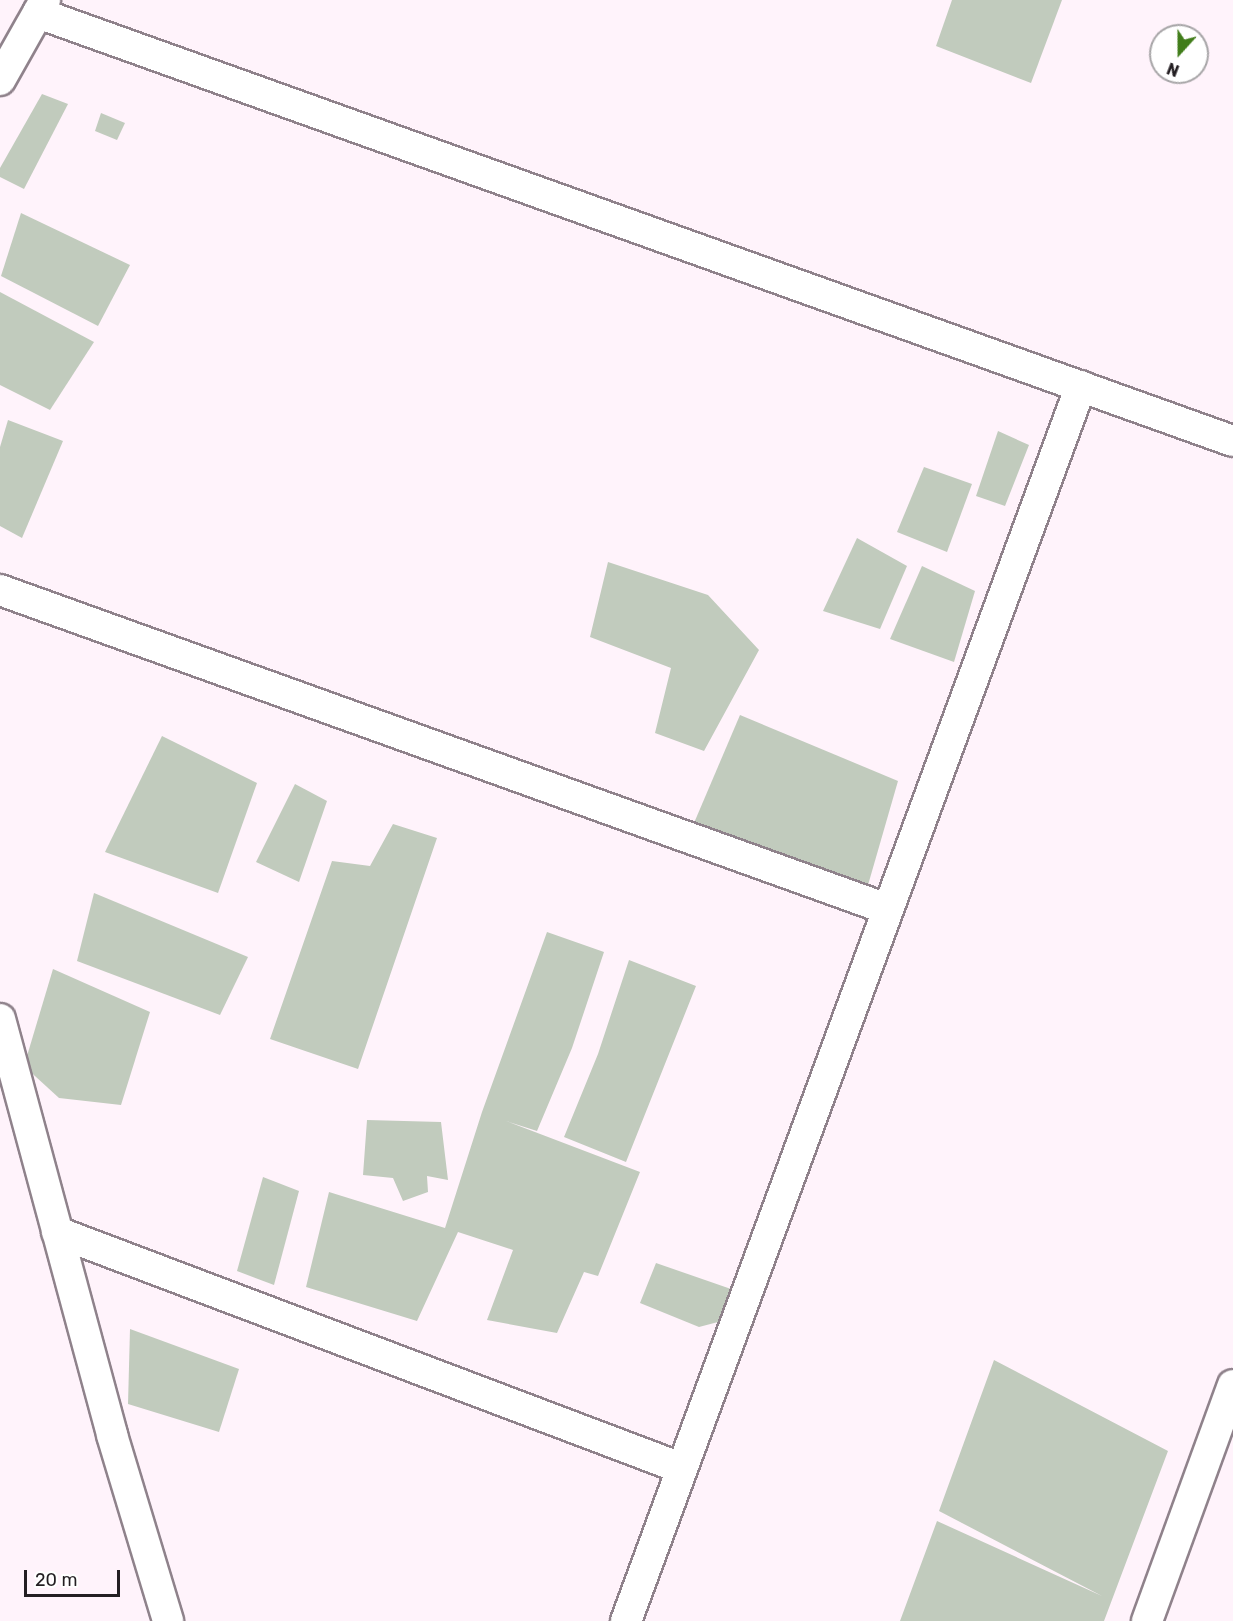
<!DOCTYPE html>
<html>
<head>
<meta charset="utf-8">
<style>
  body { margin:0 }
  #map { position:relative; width:1233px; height:1621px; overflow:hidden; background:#fff3fb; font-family:Rubik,sans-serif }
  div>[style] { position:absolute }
  .building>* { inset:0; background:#c1cbbd }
  .roads { filter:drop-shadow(2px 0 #8f828b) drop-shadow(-2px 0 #8f828b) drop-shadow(0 2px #8f828b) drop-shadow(0 -2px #8f828b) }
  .minor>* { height:30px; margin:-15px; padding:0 15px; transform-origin:15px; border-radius:15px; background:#fff }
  span { translate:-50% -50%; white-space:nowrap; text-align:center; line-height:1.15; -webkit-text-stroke:4.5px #fff; paint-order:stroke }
  .north { position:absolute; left:1149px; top:24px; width:60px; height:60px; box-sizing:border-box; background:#fff; border:2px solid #a7a5a7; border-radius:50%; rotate:201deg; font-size:16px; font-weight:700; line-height:24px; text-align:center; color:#231e22 }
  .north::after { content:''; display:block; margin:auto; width:21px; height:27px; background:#417d1a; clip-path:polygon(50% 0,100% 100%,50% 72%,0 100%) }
  .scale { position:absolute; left:24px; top:1570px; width:96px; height:27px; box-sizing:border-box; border:3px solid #231e22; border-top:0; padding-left:8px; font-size:18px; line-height:21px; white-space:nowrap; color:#231e22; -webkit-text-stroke:4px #fff; paint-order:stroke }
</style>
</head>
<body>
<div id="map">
  <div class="building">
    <i style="clip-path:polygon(952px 0,1062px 0,1031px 83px,936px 46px)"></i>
    <i style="clip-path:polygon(42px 94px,68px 104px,24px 189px,0 177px,0 168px)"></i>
    <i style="clip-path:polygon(101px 113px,125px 123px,117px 140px,95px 131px)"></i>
    <i style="clip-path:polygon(21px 213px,130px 265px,98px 326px,1px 276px)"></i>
    <i style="clip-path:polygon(0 292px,94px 342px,50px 410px,0 385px)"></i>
    <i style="clip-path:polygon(8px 420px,63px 441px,22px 538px,0 526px,0 447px)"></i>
    <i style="clip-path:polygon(998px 431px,1029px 445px,1005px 506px,976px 496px)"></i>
    <i style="clip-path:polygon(924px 467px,972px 484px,947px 552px,897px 532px)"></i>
    <i style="clip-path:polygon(857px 538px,907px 566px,880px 629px,823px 611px)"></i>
    <i style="clip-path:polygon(608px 562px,708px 595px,759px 650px,704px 751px,655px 733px,671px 668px,590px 637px)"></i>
    <i style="clip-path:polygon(922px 566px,975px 591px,954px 662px,890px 639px)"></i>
    <i style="clip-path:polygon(740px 715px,898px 781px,866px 892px,694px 823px)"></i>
    <i style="clip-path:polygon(162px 736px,257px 783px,218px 893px,105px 852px)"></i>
    <i style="clip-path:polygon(295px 784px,327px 801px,299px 882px,256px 862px)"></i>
    <i style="clip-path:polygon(393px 824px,437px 838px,358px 1069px,270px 1039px,332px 861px,370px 866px)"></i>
    <i style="clip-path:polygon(94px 893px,248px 957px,220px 1015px,77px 961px)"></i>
    <i style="clip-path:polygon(547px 932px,604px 952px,572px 1048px,537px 1131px,506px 1121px,640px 1172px,598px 1276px,584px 1272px,557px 1333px,487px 1320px,513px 1250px,458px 1232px,417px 1321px,306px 1287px,329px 1192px,445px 1228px,482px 1112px)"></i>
    <i style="clip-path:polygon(629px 960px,696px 986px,626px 1162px,564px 1137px,598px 1054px)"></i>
    <i style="clip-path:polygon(53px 969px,150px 1012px,121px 1105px,59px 1098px,24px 1066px)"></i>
    <i style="clip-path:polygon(367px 1120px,441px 1122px,448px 1180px,427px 1176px,428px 1192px,403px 1201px,393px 1178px,363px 1175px)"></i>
    <i style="clip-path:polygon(263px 1177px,299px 1191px,274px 1285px,237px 1271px)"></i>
    <i style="clip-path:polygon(656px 1263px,731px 1289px,718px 1322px,699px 1327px,640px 1303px)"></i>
    <i style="clip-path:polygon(130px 1329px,239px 1369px,219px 1432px,128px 1404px)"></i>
    <i style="clip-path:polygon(994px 1360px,1168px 1451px,1104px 1621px,900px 1621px,937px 1521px,1102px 1596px,939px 1511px)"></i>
  </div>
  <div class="roads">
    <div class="minor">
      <i style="left:38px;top:13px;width:1269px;rotate:19.71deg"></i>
      <i style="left:0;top:80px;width:92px;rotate:-60.6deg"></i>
      <i style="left:0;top:590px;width:943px;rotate:19.78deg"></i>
      <i style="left:0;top:1019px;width:431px;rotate:74.9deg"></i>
      <i style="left:112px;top:1435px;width:194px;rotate:73.2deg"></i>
      <i style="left:57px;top:1232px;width:667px;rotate:20.72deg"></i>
      <i style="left:626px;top:1621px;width:1316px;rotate:-69.78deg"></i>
      <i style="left:1147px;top:1621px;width:251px;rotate:-70deg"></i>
    </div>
  </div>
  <div class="north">N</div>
  <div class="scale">20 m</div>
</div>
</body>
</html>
